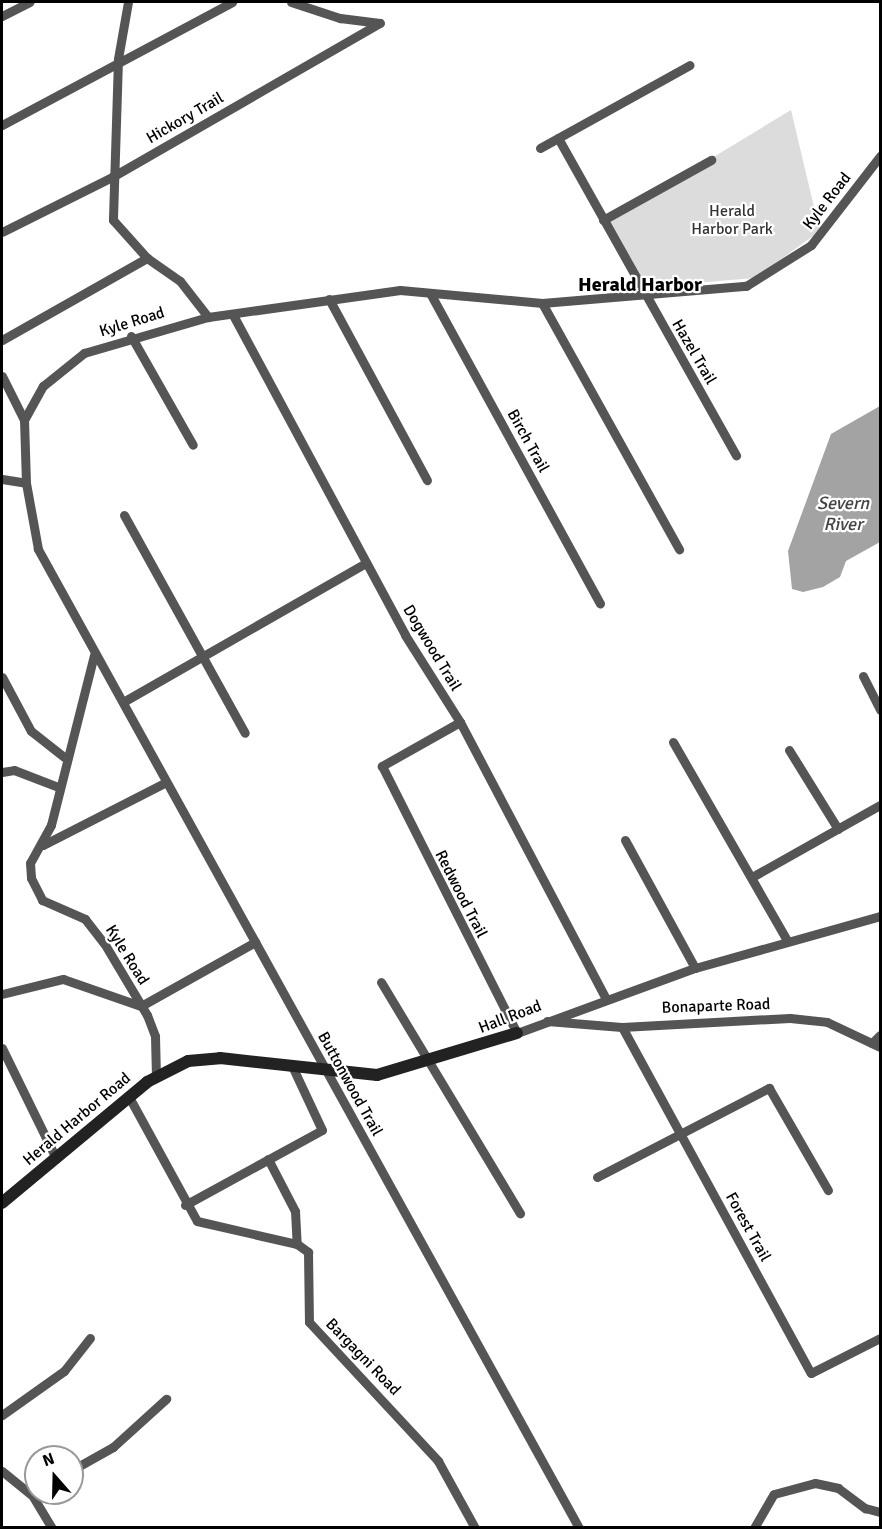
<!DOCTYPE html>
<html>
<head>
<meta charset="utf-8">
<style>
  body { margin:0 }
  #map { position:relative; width:882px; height:1529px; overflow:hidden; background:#fff; font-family:Signika,sans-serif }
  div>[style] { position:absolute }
  .green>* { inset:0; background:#dcdcdc }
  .water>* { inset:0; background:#a3a3a3 }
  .street>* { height:9px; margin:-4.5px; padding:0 4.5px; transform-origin:4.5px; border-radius:4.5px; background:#555 }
  .secondary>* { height:12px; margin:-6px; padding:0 6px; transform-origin:6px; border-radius:6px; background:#222 }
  span { translate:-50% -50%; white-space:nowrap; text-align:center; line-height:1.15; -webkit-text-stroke:4.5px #fff; paint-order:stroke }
  .street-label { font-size:16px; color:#000 }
  .park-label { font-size:16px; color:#333 }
  .water-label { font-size:18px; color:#444; font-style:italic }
  .quarter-label { font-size:20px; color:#000; font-weight:700 }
  .frame { position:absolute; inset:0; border:3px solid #000; pointer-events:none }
  .north { position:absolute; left:24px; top:1445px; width:60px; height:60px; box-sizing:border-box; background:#fff; border:2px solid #999; border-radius:50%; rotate:340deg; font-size:16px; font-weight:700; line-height:24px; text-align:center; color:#000 }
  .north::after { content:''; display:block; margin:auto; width:21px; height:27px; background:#000; clip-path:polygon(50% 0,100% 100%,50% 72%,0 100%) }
</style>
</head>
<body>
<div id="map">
  <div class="green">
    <i style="clip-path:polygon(791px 110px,819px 228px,813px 236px,755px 278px,646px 287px,608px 221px)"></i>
  </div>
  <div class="water">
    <i style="clip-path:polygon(880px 406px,880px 542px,846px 561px,840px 577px,823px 587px,803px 592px,792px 589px,788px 551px,831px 434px)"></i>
  </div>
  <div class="street">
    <i style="left:128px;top:2px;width:58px;rotate:100deg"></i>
    <i style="left:118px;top:59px;width:161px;rotate:91.8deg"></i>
    <i style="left:113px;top:220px;width:51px;rotate:48.2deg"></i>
    <i style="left:147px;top:258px;width:40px;rotate:34.9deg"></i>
    <i style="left:180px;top:281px;width:46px;rotate:52.1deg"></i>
    <i style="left:291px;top:2px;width:52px;rotate:18.1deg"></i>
    <i style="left:340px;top:18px;width:40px;rotate:7.1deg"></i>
    <i style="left:2px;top:16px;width:31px;rotate:-27deg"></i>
    <i style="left:2px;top:125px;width:261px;rotate:-28.1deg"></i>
    <i style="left:558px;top:138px;width:364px;rotate:60.7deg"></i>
    <i style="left:540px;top:148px;width:171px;rotate:-29deg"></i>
    <i style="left:603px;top:220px;width:124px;rotate:-29.1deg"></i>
    <i style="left:2px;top:232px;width:123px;rotate:-26.6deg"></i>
    <i style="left:112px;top:177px;width:309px;rotate:-29.9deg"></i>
    <i style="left:430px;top:293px;width:354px;rotate:61.3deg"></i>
    <i style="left:329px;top:299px;width:206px;rotate:61.6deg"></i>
    <i style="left:542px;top:303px;width:282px;rotate:60.9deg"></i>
    <i style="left:233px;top:315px;width:363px;rotate:61.7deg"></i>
    <i style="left:405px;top:635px;width:103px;rotate:57.7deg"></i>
    <i style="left:460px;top:722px;width:311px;rotate:62.2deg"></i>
    <i style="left:131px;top:336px;width:125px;rotate:60.4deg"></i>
    <i style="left:2px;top:340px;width:167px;rotate:-29.5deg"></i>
    <i style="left:2px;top:376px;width:49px;rotate:63.4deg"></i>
    <i style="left:2px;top:479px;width:24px;rotate:9deg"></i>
    <i style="left:124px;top:515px;width:249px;rotate:61deg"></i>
    <i style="left:94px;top:655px;width:175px;rotate:104.2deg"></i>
    <i style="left:51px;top:825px;width:43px;rotate:118.9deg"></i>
    <i style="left:30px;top:863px;width:15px;rotate:86deg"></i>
    <i style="left:31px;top:878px;width:25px;rotate:63deg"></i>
    <i style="left:42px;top:900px;width:47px;rotate:23.8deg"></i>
    <i style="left:85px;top:919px;width:31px;rotate:52deg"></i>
    <i style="left:104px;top:943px;width:84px;rotate:59.2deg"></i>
    <i style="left:147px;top:1015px;width:22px;rotate:69deg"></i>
    <i style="left:155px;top:1036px;width:40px;rotate:88.6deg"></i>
    <i style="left:863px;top:676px;width:38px;rotate:63deg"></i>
    <i style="left:2px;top:677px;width:61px;rotate:61.8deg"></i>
    <i style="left:31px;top:731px;width:42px;rotate:38.2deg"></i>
    <i style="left:123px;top:702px;width:280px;rotate:-29.8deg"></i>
    <i style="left:460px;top:722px;width:90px;rotate:150.6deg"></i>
    <i style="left:382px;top:766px;width:299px;rotate:63.2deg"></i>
    <i style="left:517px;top:1033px;width:189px;rotate:-20.1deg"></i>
    <i style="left:695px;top:968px;width:192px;rotate:-15.7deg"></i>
    <i style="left:673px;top:742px;width:228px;rotate:60.1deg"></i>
    <i style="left:789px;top:750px;width:93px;rotate:58.2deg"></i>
    <i style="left:2px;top:772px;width:12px;rotate:-9deg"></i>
    <i style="left:14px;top:770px;width:47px;rotate:21.1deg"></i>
    <i style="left:625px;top:840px;width:146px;rotate:61.3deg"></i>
    <i style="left:43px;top:845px;width:138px;rotate:-27.1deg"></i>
    <i style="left:752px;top:877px;width:147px;rotate:-29.4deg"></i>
    <i style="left:381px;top:982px;width:270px;rotate:59deg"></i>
    <i style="left:2px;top:994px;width:63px;rotate:-13.8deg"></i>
    <i style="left:63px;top:979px;width:83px;rotate:19.1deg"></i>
    <i style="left:141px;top:1006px;width:131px;rotate:-29.3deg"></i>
    <i style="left:547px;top:1021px;width:75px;rotate:4.6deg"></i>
    <i style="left:622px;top:1027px;width:168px;rotate:-3.1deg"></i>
    <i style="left:790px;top:1018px;width:37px;rotate:6deg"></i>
    <i style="left:827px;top:1022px;width:59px;rotate:25.3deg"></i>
    <i style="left:622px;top:1027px;width:394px;rotate:61.4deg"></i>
    <i style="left:811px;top:1373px;width:77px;rotate:-26.9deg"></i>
    <i style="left:872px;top:1043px;width:11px;rotate:-45deg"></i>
    <i style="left:2px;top:1048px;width:123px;rotate:63.9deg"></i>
    <i style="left:129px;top:1097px;width:141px;rotate:61.3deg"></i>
    <i style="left:197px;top:1221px;width:103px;rotate:13deg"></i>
    <i style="left:297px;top:1244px;width:14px;rotate:36deg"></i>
    <i style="left:308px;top:1252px;width:70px;rotate:89.2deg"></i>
    <i style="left:309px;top:1322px;width:190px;rotate:47.1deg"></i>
    <i style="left:438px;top:1461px;width:77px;rotate:61.1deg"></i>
    <i style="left:268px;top:1159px;width:59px;rotate:62.6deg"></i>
    <i style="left:295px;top:1211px;width:33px;rotate:87deg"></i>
    <i style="left:597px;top:1177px;width:194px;rotate:-27.4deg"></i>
    <i style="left:769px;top:1088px;width:118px;rotate:60deg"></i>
    <i style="left:185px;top:1205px;width:156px;rotate:-28.7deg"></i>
    <i style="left:322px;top:1130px;width:68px;rotate:-115.1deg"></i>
    <i style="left:2px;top:1415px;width:76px;rotate:-35.4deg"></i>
    <i style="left:64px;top:1371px;width:42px;rotate:-51.8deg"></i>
    <i style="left:72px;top:1470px;width:47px;rotate:-29.3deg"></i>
    <i style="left:113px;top:1447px;width:72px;rotate:-42.2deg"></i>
    <i style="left:2px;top:1471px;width:38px;rotate:39deg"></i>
    <i style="left:32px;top:1495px;width:39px;rotate:59deg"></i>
    <i style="left:579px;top:1528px;width:1119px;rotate:-118.93deg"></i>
    <i style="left:38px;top:549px;width:67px;rotate:-100.3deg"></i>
    <i style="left:26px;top:483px;width:63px;rotate:-91.8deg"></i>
    <i style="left:24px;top:420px;width:39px;rotate:-61deg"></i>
    <i style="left:43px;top:386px;width:53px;rotate:-38.8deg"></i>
    <i style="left:84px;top:353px;width:129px;rotate:-16.2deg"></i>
    <i style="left:208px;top:317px;width:194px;rotate:-8deg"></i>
    <i style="left:400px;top:290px;width:143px;rotate:5.2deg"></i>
    <i style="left:542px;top:303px;width:205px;rotate:-4.8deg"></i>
    <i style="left:746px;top:286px;width:77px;rotate:-32.2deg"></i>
    <i style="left:811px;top:245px;width:113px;rotate:-52.2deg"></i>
    <i style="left:754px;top:1528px;width:39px;rotate:-60deg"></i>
    <i style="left:774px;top:1494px;width:42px;rotate:-15deg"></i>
    <i style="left:815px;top:1483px;width:24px;rotate:12deg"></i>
    <i style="left:838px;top:1488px;width:34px;rotate:37deg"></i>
    <i style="left:865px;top:1508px;width:16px;rotate:15deg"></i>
  </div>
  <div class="secondary">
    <i style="left:2px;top:1203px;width:189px;rotate:-39.8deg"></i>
    <i style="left:147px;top:1082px;width:46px;rotate:-27.1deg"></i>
    <i style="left:188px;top:1061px;width:32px;rotate:-5deg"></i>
    <i style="left:220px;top:1058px;width:158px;rotate:6.2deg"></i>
    <i style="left:377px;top:1075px;width:146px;rotate:-16.7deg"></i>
  </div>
  <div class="street-label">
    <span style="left:185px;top:118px;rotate:-30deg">Hickory Trail</span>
    <span style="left:827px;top:201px;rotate:-52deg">Kyle Road</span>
    <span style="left:132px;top:322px;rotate:-17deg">Kyle Road</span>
    <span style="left:694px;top:352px;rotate:60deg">Hazel Trail</span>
    <span style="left:528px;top:441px;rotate:61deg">Birch Trail</span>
    <span style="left:432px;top:648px;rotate:59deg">Dogwood Trail</span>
    <span style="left:461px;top:894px;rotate:63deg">Redwood Trail</span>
    <span style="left:127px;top:955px;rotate:58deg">Kyle Road</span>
    <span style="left:716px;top:1006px;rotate:-2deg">Bonaparte Road</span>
    <span style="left:510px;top:1017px;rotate:-21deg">Hall Road</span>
    <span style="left:350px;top:1084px;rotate:61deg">Buttonwood Trail</span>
    <span style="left:77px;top:1119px;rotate:-40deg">Herald Harbor Road</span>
    <span style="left:748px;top:1227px;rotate:61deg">Forest Trail</span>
    <span style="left:363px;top:1357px;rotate:46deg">Bargagni Road</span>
  </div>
  <div class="park-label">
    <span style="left:732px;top:220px">Herald<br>Harbor Park</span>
  </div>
  <div class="water-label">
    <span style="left:843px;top:514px">Severn<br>River</span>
  </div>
  <div class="quarter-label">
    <span style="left:640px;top:284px">Herald Harbor</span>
  </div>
  <div class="frame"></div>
  <div class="north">N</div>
</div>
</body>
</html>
